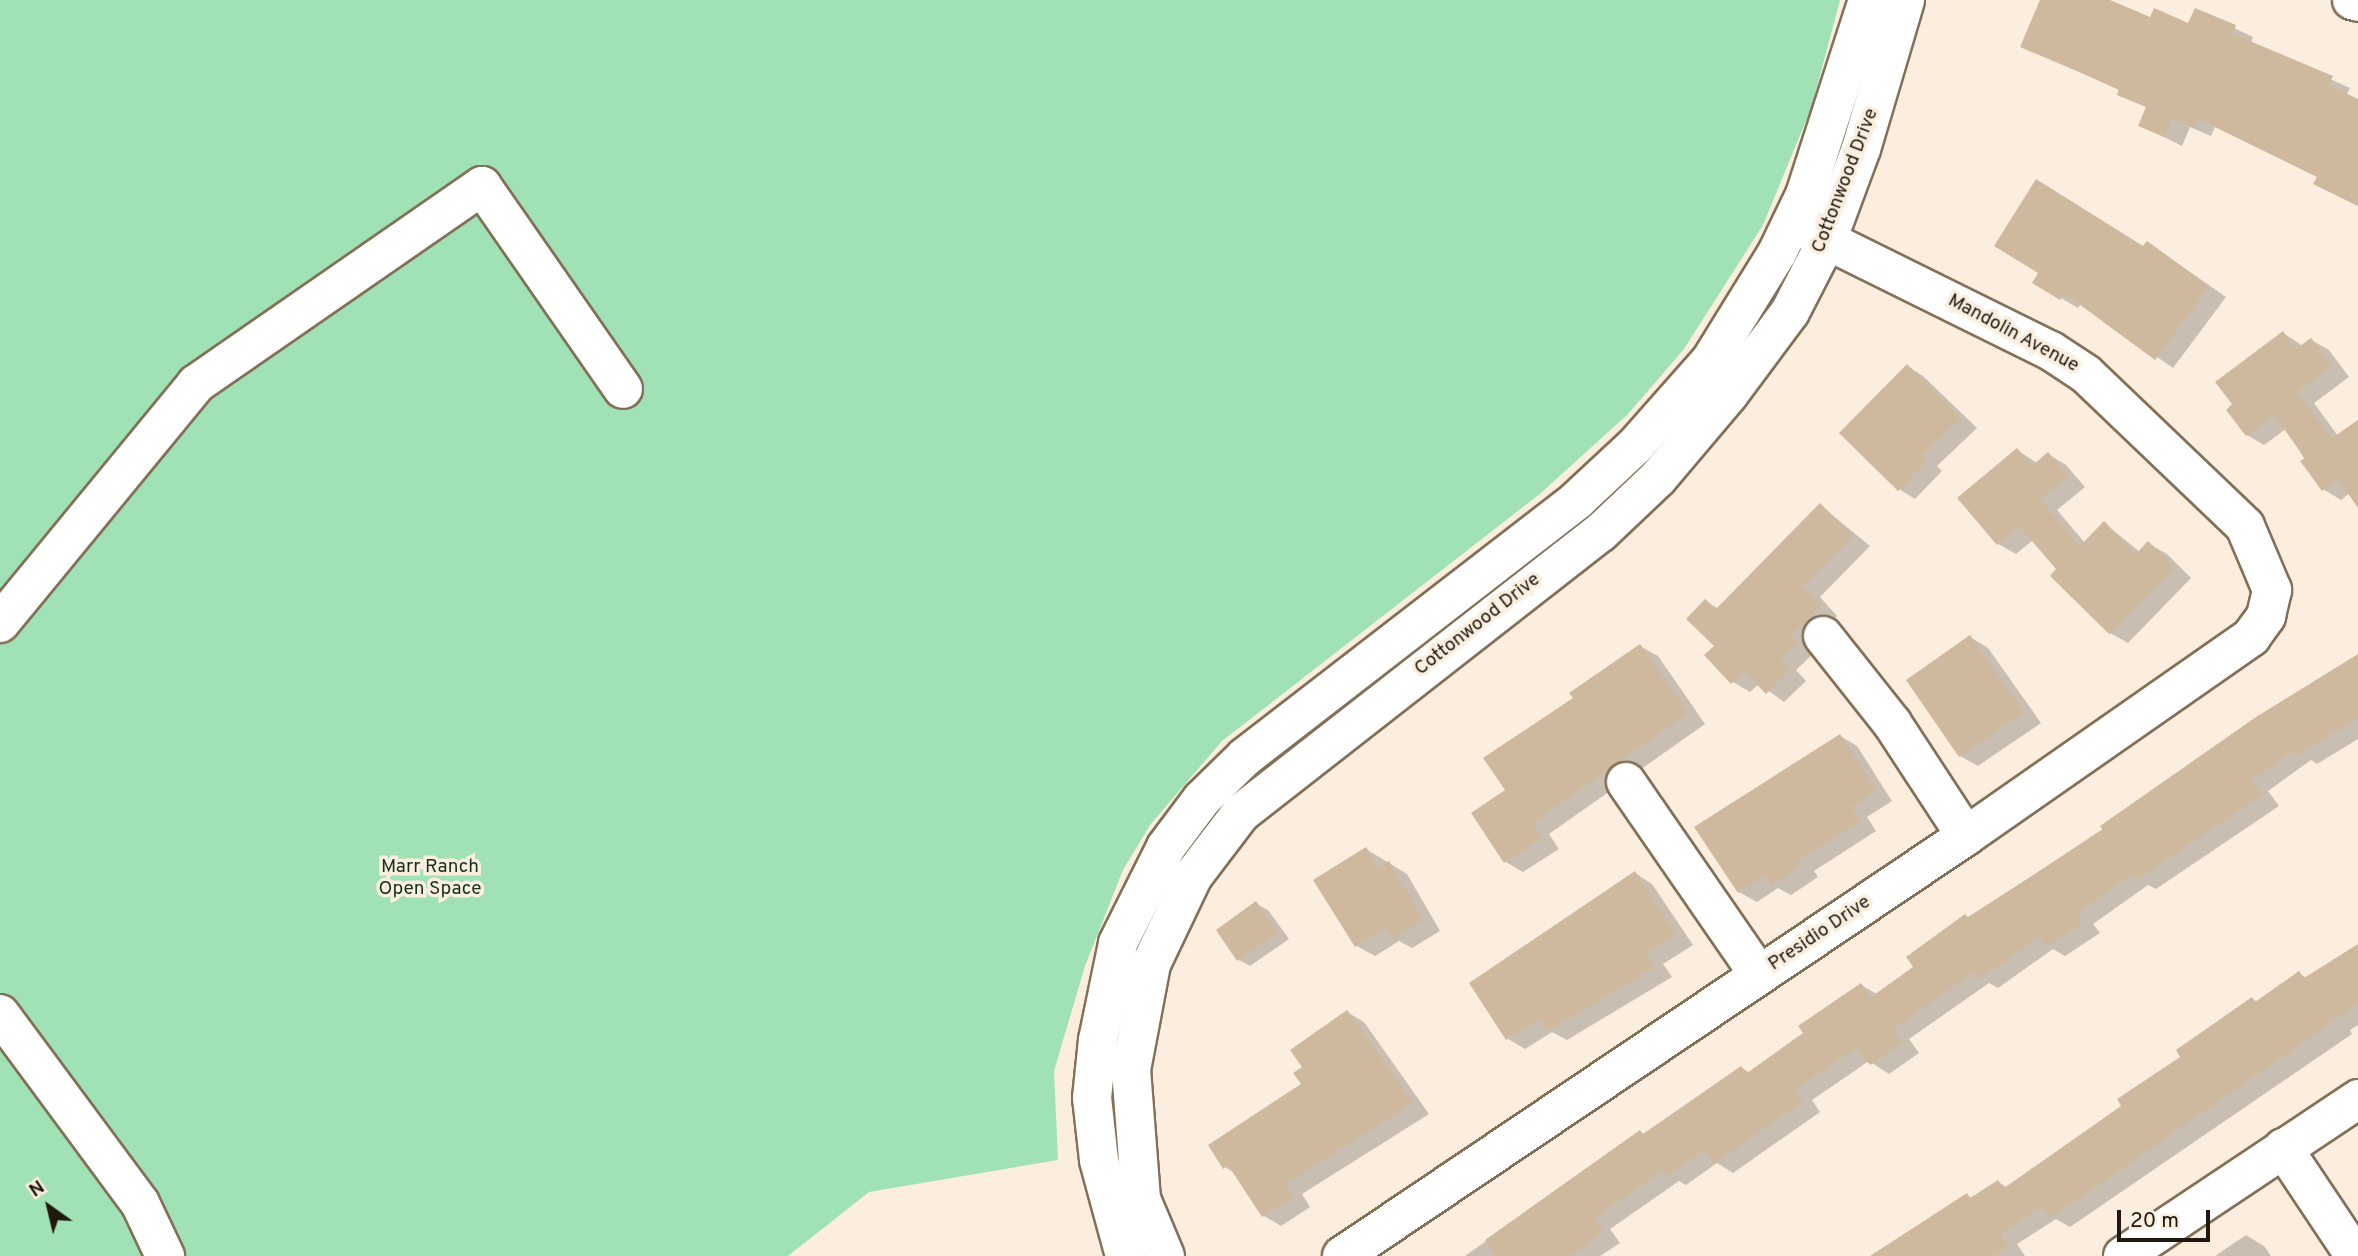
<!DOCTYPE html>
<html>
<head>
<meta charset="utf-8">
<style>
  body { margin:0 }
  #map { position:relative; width:2358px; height:1256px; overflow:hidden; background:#fbeede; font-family:Overpass,sans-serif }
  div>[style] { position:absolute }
  .green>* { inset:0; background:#a0e2b5 }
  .shadow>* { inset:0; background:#0003 }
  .building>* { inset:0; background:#ceb99e }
  .roads { filter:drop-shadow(2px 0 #837057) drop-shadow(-2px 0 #837057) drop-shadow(0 2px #837057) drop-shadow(0 -2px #837057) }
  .minor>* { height:38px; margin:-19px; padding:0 19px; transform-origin:19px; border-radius:19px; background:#fff }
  span { translate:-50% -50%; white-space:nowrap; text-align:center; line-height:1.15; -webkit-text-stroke:7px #fbeede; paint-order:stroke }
  .street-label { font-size:19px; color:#21190f }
  .park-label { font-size:19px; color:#13321f }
  .north { position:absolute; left:14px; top:1172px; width:70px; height:70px; -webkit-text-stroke:5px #fbeede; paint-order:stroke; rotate:326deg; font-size:19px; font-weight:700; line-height:28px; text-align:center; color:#21190f }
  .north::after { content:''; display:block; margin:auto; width:24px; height:32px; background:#21190f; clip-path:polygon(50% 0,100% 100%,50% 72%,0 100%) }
  .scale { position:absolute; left:2117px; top:1210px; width:93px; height:32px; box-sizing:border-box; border:4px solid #21190f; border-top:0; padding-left:9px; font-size:21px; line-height:24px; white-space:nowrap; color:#21190f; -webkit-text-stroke:5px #fbeede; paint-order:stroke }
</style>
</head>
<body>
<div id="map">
  <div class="green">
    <i style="clip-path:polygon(0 0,1840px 0,1812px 106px,1763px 225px,1684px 349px,1628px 414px,1541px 493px,1222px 741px,1150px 825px,1123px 870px,1085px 966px,1054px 1071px,1058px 1160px,869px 1192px,788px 1256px,0 1256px)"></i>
  </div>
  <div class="shadow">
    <i style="clip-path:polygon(2042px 0,2105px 0,2151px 19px,2189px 25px,2196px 10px,2253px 37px,2251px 43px,2350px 88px,2346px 96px,2358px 101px,2358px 206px,2315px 184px,2318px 177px,2215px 127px,2211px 136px,2190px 127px,2182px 146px,2140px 125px,2148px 108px,2121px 91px,2022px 46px)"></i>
    <i style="clip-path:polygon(2148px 243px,2226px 297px,2173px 368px,2081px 304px,2078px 308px,2061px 298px,2041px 272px,2144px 248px)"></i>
    <i style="clip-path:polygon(2283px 333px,2303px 346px,2311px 340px,2329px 350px,2349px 377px,2314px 403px,2338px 436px,2358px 422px,2358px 505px,2350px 493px,2341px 500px,2323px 489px,2286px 429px,2264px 445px,2247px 435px)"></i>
    <i style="clip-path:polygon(1907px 366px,1923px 376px,1977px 428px,1937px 466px,1942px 471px,1915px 499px,1899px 489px)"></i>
    <i style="clip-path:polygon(2017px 450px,2037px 463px,2048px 454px,2066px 465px,2085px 487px,2057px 510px,2085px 543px,2104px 523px,2140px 552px,2149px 544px,2167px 554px,2191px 578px,2128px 643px,2110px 633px,2033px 540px,2016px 554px,1998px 544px)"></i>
    <i style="clip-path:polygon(1820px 505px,1870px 546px,1820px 597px,1837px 616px,1807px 647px,1813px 654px,1796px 670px,1806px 681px,1784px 702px,1759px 684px,1750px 692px,1733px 682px,1705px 601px,1719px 609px)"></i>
    <i style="clip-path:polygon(1970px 637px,1988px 648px,2041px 723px,1978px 766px,1960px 756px)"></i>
    <i style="clip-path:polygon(1640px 646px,1658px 656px,1705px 724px,1549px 834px,1559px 849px,1523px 872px,1506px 862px,1575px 699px)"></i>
    <i style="clip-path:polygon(2358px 659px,2358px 739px,2317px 764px,2311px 760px,2268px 791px,2279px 806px,2156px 889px,2148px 885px,2093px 924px,2100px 933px,2065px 956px,2053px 949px,1998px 988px,1989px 983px,1909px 1039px,1919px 1053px,1889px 1074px,1869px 1061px,1812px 1100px,1820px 1112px,1733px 1173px,1717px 1163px,1686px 1185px,1679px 1181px,1610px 1229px,1620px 1243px,1600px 1256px,1465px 1256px,1640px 1132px,1645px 1135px,1742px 1068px,1750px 1073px,1806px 1034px,1861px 985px,1877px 994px,1916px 967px,1969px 918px)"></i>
    <i style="clip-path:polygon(1840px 736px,1857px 746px,1892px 801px,1867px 817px,1876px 831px,1814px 871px,1818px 877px,1791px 895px,1778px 888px,1757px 902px,1739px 892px)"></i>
    <i style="clip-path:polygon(1366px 849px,1407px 874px,1440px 931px,1412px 948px,1399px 941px,1375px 956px,1357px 946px,1316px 881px)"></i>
    <i style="clip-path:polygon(1635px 873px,1652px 884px,1693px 945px,1663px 964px,1672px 977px,1567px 1040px,1552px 1032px,1525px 1049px,1508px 1039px)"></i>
    <i style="clip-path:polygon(1256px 904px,1268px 910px,1289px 939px,1250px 966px,1239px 960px)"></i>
    <i style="clip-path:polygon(2358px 946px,2358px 1025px,2350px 1030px,2352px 1034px,2070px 1227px,2056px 1219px,2017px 1244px,2025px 1256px,1873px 1256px,1967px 1195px,1973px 1199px,1998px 1182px,2008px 1188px,2124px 1106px,2252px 999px,2258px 1002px,2299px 974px,2307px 978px)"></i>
    <i style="clip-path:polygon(1347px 1012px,1364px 1022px,1429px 1114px,1302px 1194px,1310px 1207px,1281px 1226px,1264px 1216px,1236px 1174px,1225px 1167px,1303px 1085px,1305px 1067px)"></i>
    <i style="clip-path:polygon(2246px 1235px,2264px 1246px,2271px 1256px,2215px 1256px)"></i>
  </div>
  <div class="building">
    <i style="clip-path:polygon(2040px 0,2110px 0,2150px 17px,2154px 8px,2188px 23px,2195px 8px,2236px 25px,2233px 34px,2333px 76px,2329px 85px,2358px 99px,2358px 206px,2313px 184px,2317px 177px,2197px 118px,2193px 128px,2172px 118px,2164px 137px,2138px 126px,2146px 107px,2117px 95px,2119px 89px,2020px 47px)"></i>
    <i style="clip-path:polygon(2036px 179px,2143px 246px,2147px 241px,2209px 286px,2155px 360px,2064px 293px,2060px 300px,2032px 283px,2038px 273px,1994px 246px)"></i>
    <i style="clip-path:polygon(2283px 331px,2296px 349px,2311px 338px,2332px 366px,2297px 392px,2332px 438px,2358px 420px,2358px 508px,2338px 479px,2322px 491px,2300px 461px,2305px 458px,2274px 415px,2246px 436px,2226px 410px,2232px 404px,2215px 382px)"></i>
    <i style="clip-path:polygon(1907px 364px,1961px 418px,1922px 456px,1927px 461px,1898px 491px,1839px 433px)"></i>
    <i style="clip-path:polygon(2017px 448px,2032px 466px,2048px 452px,2068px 476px,2040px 499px,2080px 546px,2104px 521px,2136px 554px,2148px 541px,2175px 567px,2109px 634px,2050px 576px,2056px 569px,2019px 526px,1997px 545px,1957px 498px)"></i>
    <i style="clip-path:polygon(1820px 503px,1853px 536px,1803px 586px,1821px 605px,1791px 636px,1797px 643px,1780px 659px,1790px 670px,1766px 694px,1744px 671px,1731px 684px,1704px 655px,1714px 646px,1686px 619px,1705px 599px,1716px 609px)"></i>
    <i style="clip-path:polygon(1970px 635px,2024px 712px,1959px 757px,1906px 680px)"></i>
    <i style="clip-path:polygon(1640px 644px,1689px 713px,1532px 823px,1542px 838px,1504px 863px,1471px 813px,1505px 790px,1483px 758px,1573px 698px,1569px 693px)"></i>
    <i style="clip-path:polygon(2358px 654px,2358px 718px,2298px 755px,2295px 750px,2252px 780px,2262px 795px,2137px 880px,2132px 874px,2077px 913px,2083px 923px,2046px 947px,2039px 937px,1979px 979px,1974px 972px,1893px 1029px,1902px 1042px,1870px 1065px,1857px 1047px,1795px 1090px,1803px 1101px,1714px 1164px,1704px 1150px,1667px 1176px,1663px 1170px,1594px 1218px,1604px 1232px,1570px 1256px,1496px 1256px,1485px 1240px,1640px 1130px,1643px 1134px,1741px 1066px,1747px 1073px,1803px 1033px,1798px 1026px,1861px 983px,1871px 997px,1913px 967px,1906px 957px,1965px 914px,1968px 917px,2103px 830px,2100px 826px,2256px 717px)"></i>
    <i style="clip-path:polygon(1840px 734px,1876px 790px,1851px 807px,1860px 821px,1797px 861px,1801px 866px,1772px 886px,1765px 875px,1738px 893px,1694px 827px)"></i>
    <i style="clip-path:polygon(1366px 847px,1379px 868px,1389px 861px,1423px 920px,1393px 939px,1386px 928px,1355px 947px,1313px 880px)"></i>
    <i style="clip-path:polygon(1635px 871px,1676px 934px,1647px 953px,1655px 967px,1548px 1031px,1539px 1019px,1506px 1040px,1469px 983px)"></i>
    <i style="clip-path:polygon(1256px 901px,1278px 932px,1237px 961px,1216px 930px)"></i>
    <i style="clip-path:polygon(2358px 944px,2358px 1004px,2051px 1218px,2042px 1206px,2000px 1234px,2008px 1246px,1993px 1256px,1870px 1256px,1967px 1193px,1970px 1198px,1998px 1180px,2004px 1188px,2121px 1106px,2117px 1099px,2180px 1057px,2176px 1050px,2252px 997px,2255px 1002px,2299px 971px,2304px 978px)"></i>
    <i style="clip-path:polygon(1347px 1010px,1413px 1103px,1286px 1184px,1294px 1196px,1262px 1217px,1228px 1165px,1223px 1169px,1208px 1145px,1301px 1084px,1293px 1073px,1302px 1067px,1290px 1050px)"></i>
  </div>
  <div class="roads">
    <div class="minor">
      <i style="left:2352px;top:0;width:6px;rotate:18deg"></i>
      <i style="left:0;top:623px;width:309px;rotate:-50.6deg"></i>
      <i style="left:196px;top:384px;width:348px;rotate:-34.7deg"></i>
      <i style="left:482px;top:186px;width:247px;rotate:55.2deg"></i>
      <i style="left:1823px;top:636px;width:111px;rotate:51.6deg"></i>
      <i style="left:1892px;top:723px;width:135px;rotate:56.8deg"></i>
      <i style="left:1626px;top:782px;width:234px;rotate:55.4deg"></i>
      <i style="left:0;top:1014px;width:235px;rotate:53.5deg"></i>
      <i style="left:140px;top:1203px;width:59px;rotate:64.7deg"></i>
      <i style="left:2283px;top:1148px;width:130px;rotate:56.3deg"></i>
      <i style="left:1125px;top:1256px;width:99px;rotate:-105.2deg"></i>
      <i style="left:1099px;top:1160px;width:62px;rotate:-96.4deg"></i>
      <i style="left:1092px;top:1098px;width:58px;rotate:-84.1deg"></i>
      <i style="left:1098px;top:1040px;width:99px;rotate:-78.3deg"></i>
      <i style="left:1118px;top:943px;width:107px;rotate:-63.4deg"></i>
      <i style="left:1166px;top:847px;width:60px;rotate:-53.1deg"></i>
      <i style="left:1202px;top:799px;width:60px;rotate:-44.3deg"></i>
      <i style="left:1245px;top:757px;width:420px;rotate:-37.7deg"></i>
      <i style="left:1577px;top:500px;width:79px;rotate:-43deg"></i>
      <i style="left:1635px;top:446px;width:115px;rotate:-48.5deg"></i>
      <i style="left:1711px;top:360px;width:126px;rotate:-58.3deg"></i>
      <i style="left:1777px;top:253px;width:64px;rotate:-64.2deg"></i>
      <i style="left:1805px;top:195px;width:205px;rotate:-72.1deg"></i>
      <i style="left:1165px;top:1256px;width:62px;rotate:-112.8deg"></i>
      <i style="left:1141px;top:1199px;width:129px;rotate:-94.4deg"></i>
      <i style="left:1131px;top:1070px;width:108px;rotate:-79.3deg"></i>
      <i style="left:1151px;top:964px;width:98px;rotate:-64.5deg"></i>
      <i style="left:1193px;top:876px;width:79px;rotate:-52.7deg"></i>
      <i style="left:1241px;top:813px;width:455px;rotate:-38deg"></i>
      <i style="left:1600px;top:533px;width:80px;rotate:-43.5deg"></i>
      <i style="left:1658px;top:478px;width:110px;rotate:-49.8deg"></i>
      <i style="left:1729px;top:394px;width:102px;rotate:-53.4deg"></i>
      <i style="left:1790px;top:312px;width:83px;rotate:-62.8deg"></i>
      <i style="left:1828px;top:238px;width:95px;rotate:-69.7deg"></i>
      <i style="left:1861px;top:149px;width:155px;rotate:-73.5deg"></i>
      <i style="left:1342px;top:1256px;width:752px;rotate:-33.94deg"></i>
      <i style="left:1966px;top:836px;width:348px;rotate:-34.9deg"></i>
      <i style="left:2251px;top:637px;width:26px;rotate:-54deg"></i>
      <i style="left:2266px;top:616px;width:27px;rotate:-77deg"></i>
      <i style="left:2272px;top:590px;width:69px;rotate:-112.9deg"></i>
      <i style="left:2245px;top:526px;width:220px;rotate:-136.3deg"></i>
      <i style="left:2086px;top:374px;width:42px;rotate:-146.7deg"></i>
      <i style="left:2051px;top:351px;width:289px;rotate:-153.7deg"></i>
      <i style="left:2123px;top:1256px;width:283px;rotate:-33.7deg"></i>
    </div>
  </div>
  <div class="street-label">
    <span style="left:1846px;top:181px;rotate:-69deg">Cottonwood Drive</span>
    <span style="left:2013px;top:334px;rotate:28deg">Mandolin Avenue</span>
    <span style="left:1478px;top:625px;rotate:-38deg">Cottonwood Drive</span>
    <span style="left:1820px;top:934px;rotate:-34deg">Presidio Drive</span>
  </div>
  <div class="park-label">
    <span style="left:430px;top:879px">Marr Ranch<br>Open Space</span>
  </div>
  <div class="north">N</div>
  <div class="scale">20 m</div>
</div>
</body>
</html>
